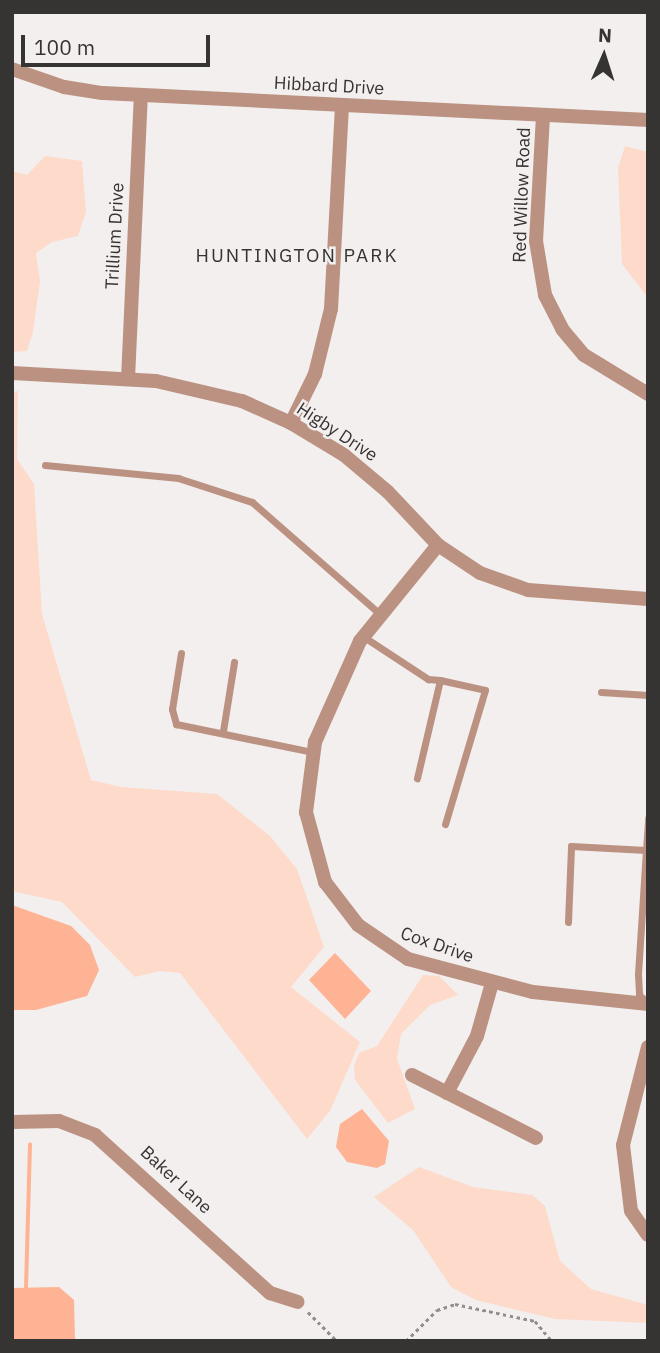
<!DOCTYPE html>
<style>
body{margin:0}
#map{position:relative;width:660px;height:1353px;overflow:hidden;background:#f3efee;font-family:"IBM Plex Sans",sans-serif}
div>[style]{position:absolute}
.green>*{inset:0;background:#fedacb}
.water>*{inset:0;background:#feb394}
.stream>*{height:3.5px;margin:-1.75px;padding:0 1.75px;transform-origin:1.75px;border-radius:1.75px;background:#feb394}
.path>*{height:2.5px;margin-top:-1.25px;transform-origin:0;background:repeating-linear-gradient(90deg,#918e8d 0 3.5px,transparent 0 7px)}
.lane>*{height:7px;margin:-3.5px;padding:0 3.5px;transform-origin:3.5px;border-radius:3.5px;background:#bb9281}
.street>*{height:14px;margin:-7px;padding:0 7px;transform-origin:7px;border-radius:7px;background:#bb9281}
span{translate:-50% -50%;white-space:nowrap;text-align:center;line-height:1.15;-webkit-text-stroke:5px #f3efee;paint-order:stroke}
.street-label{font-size:18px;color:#363433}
.neighbourhood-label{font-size:19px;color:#363433;letter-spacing:2px}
.frame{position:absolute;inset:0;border:14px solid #363433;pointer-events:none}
.north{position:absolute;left:569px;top:21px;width:70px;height:70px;-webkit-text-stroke:5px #f3efee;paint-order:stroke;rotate:3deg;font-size:19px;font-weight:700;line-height:28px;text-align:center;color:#363433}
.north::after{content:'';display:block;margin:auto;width:24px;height:32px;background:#363433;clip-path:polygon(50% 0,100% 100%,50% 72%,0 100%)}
.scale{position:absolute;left:21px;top:35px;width:189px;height:32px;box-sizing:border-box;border:4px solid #363433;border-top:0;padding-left:9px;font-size:21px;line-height:24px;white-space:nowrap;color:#363433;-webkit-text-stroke:5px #f3efee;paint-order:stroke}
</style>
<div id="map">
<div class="green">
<div style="clip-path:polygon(625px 146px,648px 152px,648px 298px,622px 264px,618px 168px)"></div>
<div style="clip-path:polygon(45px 156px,82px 161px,86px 212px,78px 236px,52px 242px,36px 253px,40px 281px,33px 332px,27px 351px,12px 352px,12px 171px,27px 175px)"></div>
<div style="clip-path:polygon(18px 391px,17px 459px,34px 484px,42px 614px,91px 780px,121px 787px,217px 794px,270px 836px,297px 869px,324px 947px,291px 987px,360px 1042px,330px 1111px,307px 1139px,180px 973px,160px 971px,135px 977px,62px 902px,12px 891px,12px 392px)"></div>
<div style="clip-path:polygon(423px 975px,439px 976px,458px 995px,430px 1005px,401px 1034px,397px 1059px,415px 1109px,388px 1123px,355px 1080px,354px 1065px,359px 1053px,377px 1046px)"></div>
<div style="clip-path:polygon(419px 1167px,473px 1187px,532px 1195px,545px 1206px,560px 1261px,591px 1289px,648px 1305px,648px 1323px,555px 1319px,476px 1300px,451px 1287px,413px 1230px,374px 1197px)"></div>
</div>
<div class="water">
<div style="clip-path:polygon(12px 905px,71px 926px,90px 945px,99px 970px,87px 996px,36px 1010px,12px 1010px)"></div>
<div style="clip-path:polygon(335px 953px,371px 991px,345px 1019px,309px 980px)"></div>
<div style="clip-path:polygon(362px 1109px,389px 1141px,385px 1164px,377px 1168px,347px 1162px,336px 1147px,340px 1124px)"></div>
<div style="clip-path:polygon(59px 1287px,74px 1300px,75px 1341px,12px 1341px,12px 1288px)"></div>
</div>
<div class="stream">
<div style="left:26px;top:1288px;width:143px;rotate:-88.4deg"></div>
</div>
<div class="path">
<div style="left:308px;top:1312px;width:41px;rotate:45deg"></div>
<div style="left:406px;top:1341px;width:44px;rotate:-45deg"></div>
<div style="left:437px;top:1310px;width:19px;rotate:-18deg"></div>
<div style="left:455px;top:1304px;width:82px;rotate:12deg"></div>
<div style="left:535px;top:1321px;width:26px;rotate:50deg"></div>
</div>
<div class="lane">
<div style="left:45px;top:465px;width:134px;rotate:5.6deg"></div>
<div style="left:178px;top:478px;width:78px;rotate:18deg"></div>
<div style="left:252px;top:502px;width:169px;rotate:41.2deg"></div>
<div style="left:364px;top:637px;width:77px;rotate:33.3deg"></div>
<div style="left:428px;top:679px;width:12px;rotate:5deg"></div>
<div style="left:440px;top:680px;width:101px;rotate:103.2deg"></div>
<div style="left:181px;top:653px;width:57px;rotate:99.1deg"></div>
<div style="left:172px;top:709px;width:16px;rotate:75deg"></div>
<div style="left:176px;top:724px;width:140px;rotate:11.6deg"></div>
<div style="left:440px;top:680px;width:46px;rotate:12.5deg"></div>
<div style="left:485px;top:690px;width:140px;rotate:106.6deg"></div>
<div style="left:601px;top:692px;width:47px;rotate:3.7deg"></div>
<div style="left:223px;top:731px;width:70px;rotate:-80.9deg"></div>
<div style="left:646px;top:850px;width:32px;rotate:-86deg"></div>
<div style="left:568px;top:922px;width:76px;rotate:-87.7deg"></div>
<div style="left:571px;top:846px;width:75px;rotate:3.1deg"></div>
<div style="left:646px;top:850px;width:124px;rotate:93.7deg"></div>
<div style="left:638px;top:974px;width:21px;rotate:87deg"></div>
<div style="left:639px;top:995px;width:11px;rotate:41deg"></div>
</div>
<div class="street">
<div style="left:12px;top:69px;width:55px;rotate:19.1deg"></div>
<div style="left:64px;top:87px;width:39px;rotate:9deg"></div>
<div style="left:103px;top:93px;width:546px;rotate:2.84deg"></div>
<div style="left:543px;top:116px;width:125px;rotate:93.2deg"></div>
<div style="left:536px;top:241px;width:55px;rotate:80.5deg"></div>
<div style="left:545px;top:295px;width:38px;rotate:63deg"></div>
<div style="left:562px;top:329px;width:34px;rotate:50deg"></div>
<div style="left:584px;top:355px;width:75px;rotate:31.4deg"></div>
<div style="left:12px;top:373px;width:144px;rotate:3.2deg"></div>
<div style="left:156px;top:381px;width:88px;rotate:13.1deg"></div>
<div style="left:242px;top:401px;width:54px;rotate:24.2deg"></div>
<div style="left:291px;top:423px;width:62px;rotate:31.1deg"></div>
<div style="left:344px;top:455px;width:57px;rotate:40.1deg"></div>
<div style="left:388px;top:492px;width:73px;rotate:46.7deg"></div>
<div style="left:438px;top:545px;width:50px;rotate:33.7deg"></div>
<div style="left:480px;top:573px;width:51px;rotate:19.5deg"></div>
<div style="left:528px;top:590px;width:120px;rotate:4.3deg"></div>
<div style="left:128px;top:379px;width:283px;rotate:-87.4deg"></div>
<div style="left:291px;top:423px;width:55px;rotate:-63.9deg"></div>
<div style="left:315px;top:374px;width:67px;rotate:-76.2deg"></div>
<div style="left:331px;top:309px;width:203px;rotate:-86.9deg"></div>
<div style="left:438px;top:545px;width:124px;rotate:129.1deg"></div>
<div style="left:360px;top:641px;width:111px;rotate:114deg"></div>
<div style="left:315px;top:742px;width:71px;rotate:97.3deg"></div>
<div style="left:306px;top:812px;width:73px;rotate:74.8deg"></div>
<div style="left:325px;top:882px;width:54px;rotate:52.5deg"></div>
<div style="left:358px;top:925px;width:60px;rotate:34.2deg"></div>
<div style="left:408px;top:959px;width:129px;rotate:14.8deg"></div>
<div style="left:533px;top:992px;width:116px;rotate:6deg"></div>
<div style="left:648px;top:1047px;width:101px;rotate:104.3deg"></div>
<div style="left:623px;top:1145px;width:66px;rotate:83.1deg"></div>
<div style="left:631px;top:1211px;width:29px;rotate:55deg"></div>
<div style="left:412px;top:1075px;width:139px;rotate:26.9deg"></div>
<div style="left:447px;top:1093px;width:64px;rotate:-62.2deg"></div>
<div style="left:477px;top:1036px;width:55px;rotate:-74.2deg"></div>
<div style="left:12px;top:1122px;width:47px;rotate:-1.2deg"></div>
<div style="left:59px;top:1121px;width:39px;rotate:21deg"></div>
<div style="left:95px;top:1135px;width:236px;rotate:42.1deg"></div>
<div style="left:270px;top:1293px;width:29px;rotate:18deg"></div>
</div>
<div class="street-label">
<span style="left:329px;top:86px;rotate:3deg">Hibbard Drive</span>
<span style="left:522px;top:195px;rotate:-88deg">Red Willow Road</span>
<span style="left:115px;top:236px;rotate:-87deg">Trillium Drive</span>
<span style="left:337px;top:432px;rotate:33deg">Higby Drive</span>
<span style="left:437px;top:945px;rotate:19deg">Cox Drive</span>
<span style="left:176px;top:1180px;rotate:43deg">Baker Lane</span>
</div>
<div class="neighbourhood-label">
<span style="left:297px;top:256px">HUNTINGTON PARK</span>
</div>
<div class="frame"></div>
<div class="north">N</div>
<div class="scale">100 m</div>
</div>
